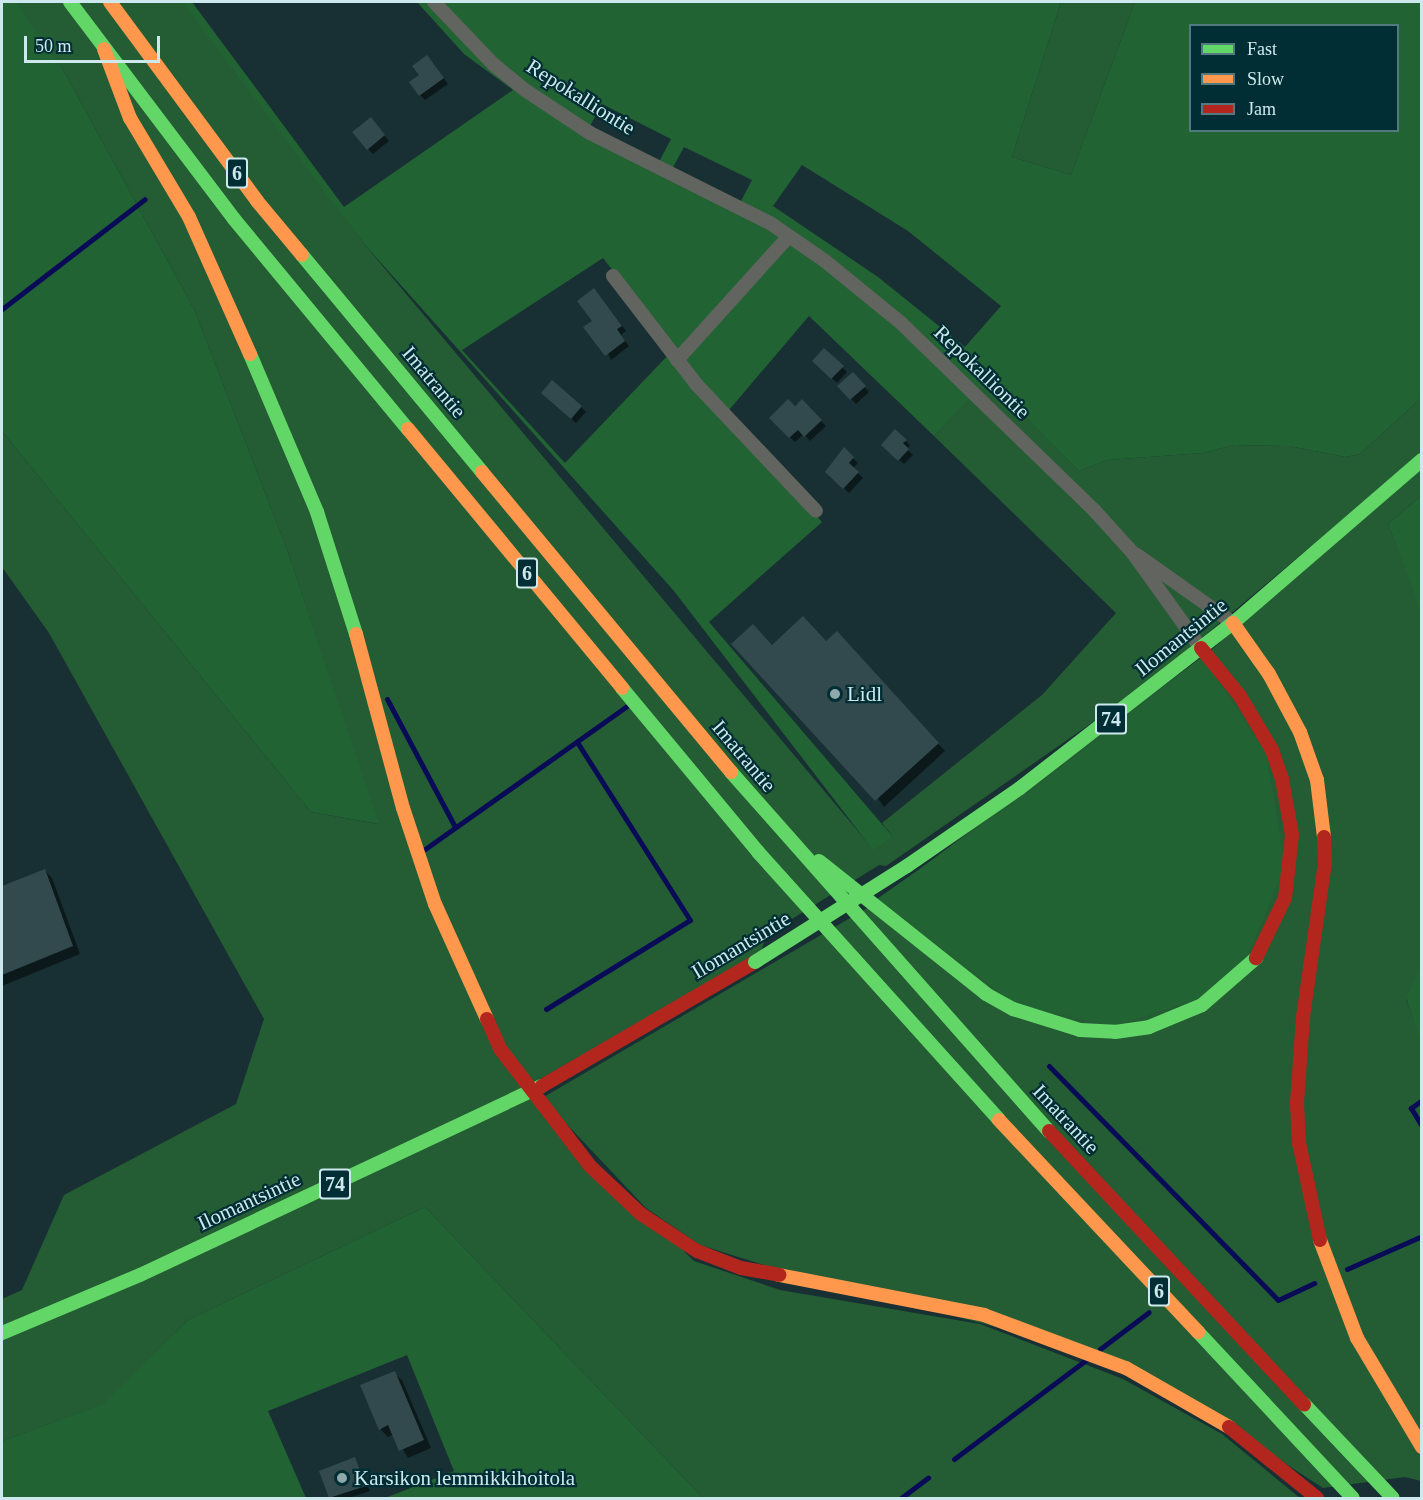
<!DOCTYPE html>
<style>
body{margin:0}
#map{position:relative;width:1423px;height:1500px;overflow:hidden;background:#183033;font-family:Georgia,serif}
div>[style]{position:absolute}
.green>*{inset:0;background:#245d33}
.forest>*{inset:0;background:#226334}
.shadow>*{inset:0;background:#0007}
.stream>*{height:5px;margin:-2.5px;padding:0 2.5px;transform-origin:2.5px;border-radius:2.5px;background:#090b57}
.building>*{inset:0;background:#324a4d}
.street>*{height:14px;margin:-7px;padding:0 7px;transform-origin:7px;border-radius:7px;background:#62645f}
.fast>*{height:14px;margin:-7px;padding:0 7px;transform-origin:7px;border-radius:7px;background:#63d668}
.slow>*{height:14px;margin:-7px;padding:0 7px;transform-origin:7px;border-radius:7px;background:#ff974d}
.jam>*{height:14px;margin:-7px;padding:0 7px;transform-origin:7px;border-radius:7px;background:#b3261e}
.fast-bridge>*{height:14px;margin:-7px;padding:0 7px;transform-origin:7px;border-radius:7px;background:#63d668}
.dots>*{width:16px;height:16px;translate:-50% -50%;box-sizing:border-box;border:3px solid #002e34;border-radius:50%}
span{translate:-50% -50%;white-space:nowrap;text-align:center;line-height:1.15;-webkit-text-stroke:4.5px #002e34;paint-order:stroke}
.shield-label span{padding:2px 4px;background:#002e34;border:2px solid;border-radius:4px;-webkit-text-stroke-width:0}
.shield-label{font-size:20px;color:#cde9ed;font-weight:700}
.street-label{font-size:21px;color:#cde9ed}
.poi-label{font-size:21px;color:#cde9ed}
.left{translate:0 -50%;text-align:left}
.frame{position:absolute;inset:0;border:3px solid #cde9ed;pointer-events:none}
.legend{position:absolute;left:1189px;top:24px;width:210px;height:108px;box-sizing:border-box;background:#002e34;border:2px solid #52797e;margin:0;padding:8px 10px;list-style:none;font-size:18px;color:#cde9ed}
.legend li{display:flex;align-items:center;gap:12px;height:30px}
.legend b{width:30px;border:2px solid #52797e}
.scale{position:absolute;left:24px;top:36px;width:136px;height:27px;box-sizing:border-box;border:3px solid #cde9ed;border-top:0;padding-left:8px;font-size:18px;line-height:21px;white-space:nowrap;color:#cde9ed;-webkit-text-stroke:4px #002e34;paint-order:stroke}
</style>
<div id="map">
<div class="green">
<div style="clip-path:polygon(2px 2px,186px 2px,365px 245px,873px 849px,893px 837px,882px 823px,1042px 695px,1116px 613px,934px 436px,988px 378px,1079px 471px,1107px 460px,1203px 453px,1234px 445px,1289px 446px,1345px 457px,1360px 454px,1421px 398px,1421px 454px,1142px 688px,886px 866px,879px 865px,766px 935px,761px 953px,521px 1090px,694px 1261px,780px 1290px,980px 1324px,1123px 1379px,1222px 1434px,1300px 1498px,703px 1498px,425px 1207px,188px 1320px,104px 1404px,2px 1441px,2px 1299px,22px 1290px,64px 1195px,236px 1104px,264px 1019px,49px 633px,2px 567px,2px 431px,311px 812px,378px 824px,288px 552px,194px 309px,61px 66px)"></div>
<div style="clip-path:polygon(1061px 2px,1135px 2px,1071px 175px,1012px 157px)"></div>
<div style="clip-path:polygon(1421px 467px,1421px 496px,1388px 524px,1422px 611px,1422px 968px,1406px 999px,1422px 1042px,1421px 1481px,1405px 1477px,1323px 1488px,1129px 1362px,786px 1272px,700px 1245px,646px 1208px,542px 1098px,869px 907px,1210px 651px)"></div>
</div>
<div class="forest">
<div style="clip-path:polygon(2px 2px,16px 2px,61px 66px,194px 309px,288px 552px,379px 824px,311px 812px,2px 431px)"></div>
<div style="clip-path:polygon(evenodd,182px 2px,192px 2px,344px 207px,513px 90px,464px 54px,417px 2px,1061px 2px,1012px 157px,1071px 175px,1135px 2px,1421px 2px,1421px 398px,1360px 454px,1345px 457px,1289px 446px,1234px 445px,1203px 453px,1107px 460px,1079px 471px,988px 379px,934px 436px,809px 316px,723px 417px,822px 522px,709px 622px,893px 837px,873px 850px,674px 591px,365px 245px,182px 2px,1190px 26px,1398px 26px,1398px 130px,1190px 130px,1190px 26px,182px 2px,602px 104px,671px 139px,658px 164px,589px 128px,602px 104px,182px 2px,684px 147px,752px 180px,740px 203px,671px 171px,684px 147px,182px 2px,802px 165px,908px 231px,1001px 306px,965px 347px,878px 277px,773px 206px,802px 165px,182px 2px,603px 258px,674px 349px,565px 463px,462px 350px,603px 258px)"></div>
<div style="clip-path:polygon(1421px 496px,1421px 611px,1388px 524px)"></div>
<div style="clip-path:polygon(1202px 657px,1266px 753px,1285px 866px,1246px 961px,1201px 998px,1114px 1026px,1015px 1004px,877px 899px,1037px 786px)"></div>
<div style="clip-path:polygon(1421px 968px,1421px 1042px,1406px 998px)"></div>
<div style="clip-path:polygon(425px 1207px,703px 1498px,385px 1498px,454px 1471px,407px 1355px,268px 1411px,306px 1498px,2px 1498px,2px 1441px,103px 1404px,188px 1320px)"></div>
</div>
<div class="shadow">
<div style="clip-path:polygon(432px 62px,448px 84px,425px 100px,420px 95px,421px 76px)"></div>
<div style="clip-path:polygon(375px 124px,389px 141px,373px 154px,354px 133px)"></div>
<div style="clip-path:polygon(599px 295px,626px 331px,621px 335px,629px 346px,611px 360px,594px 321px)"></div>
<div style="clip-path:polygon(824px 350px,847px 372px,837px 383px,814px 361px)"></div>
<div style="clip-path:polygon(853px 374px,869px 392px,856px 404px,839px 386px)"></div>
<div style="clip-path:polygon(548px 398px,581px 407px,586px 412px,576px 423px)"></div>
<div style="clip-path:polygon(802px 401px,826px 426px,810px 441px,804px 434px,795px 442px,771px 418px)"></div>
<div style="clip-path:polygon(895px 431px,910px 445px,907px 449px,913px 455px,904px 464px,883px 445px)"></div>
<div style="clip-path:polygon(844px 450px,858px 463px,853px 468px,863px 478px,849px 493px,827px 472px)"></div>
<div style="clip-path:polygon(844px 641px,945px 751px,884px 807px,772px 647px)"></div>
<div style="clip-path:polygon(44px 870px,52px 878px,80px 954px,2px 986px,2px 888px)"></div>
<div style="clip-path:polygon(394px 1373px,402px 1380px,431px 1448px,408px 1458px,394px 1434px,388px 1437px,380px 1429px)"></div>
<div style="clip-path:polygon(355px 1459px,370px 1491px,349px 1498px,331px 1498px,321px 1472px)"></div>
</div>
<div class="stream">
<div style="left:2px;top:309px;width:180px;rotate:-37.6deg"></div>
<div style="left:387px;top:699px;width:145px;rotate:62deg"></div>
<div style="left:425px;top:849px;width:247px;rotate:-35.3deg"></div>
<div style="left:546px;top:1009px;width:169px;rotate:-31.7deg"></div>
<div style="left:690px;top:920px;width:211px;rotate:-122.4deg"></div>
<div style="left:1049px;top:1066px;width:327px;rotate:45.6deg"></div>
<div style="left:1278px;top:1300px;width:40px;rotate:-25deg"></div>
<div style="left:1422px;top:1100px;width:14px;rotate:144deg"></div>
<div style="left:1411px;top:1108px;width:21px;rotate:59deg"></div>
<div style="left:1347px;top:1269px;width:82px;rotate:-23.7deg"></div>
<div style="left:1100px;top:1349px;width:61px;rotate:-37.1deg"></div>
<div style="left:954px;top:1459px;width:165px;rotate:-36.9deg"></div>
<div style="left:901px;top:1498px;width:34px;rotate:-37deg"></div>
</div>
<div class="building">
<div style="clip-path:polygon(427px 55px,444px 78px,419px 96px,409px 82px,419px 75px,412px 66px)"></div>
<div style="clip-path:polygon(371px 117px,385px 135px,367px 150px,352px 132px)"></div>
<div style="clip-path:polygon(594px 288px,622px 326px,617px 329px,625px 341px,605px 356px,583px 327px,592px 321px,577px 301px)"></div>
<div style="clip-path:polygon(824px 348px,844px 366px,831px 379px,812px 361px)"></div>
<div style="clip-path:polygon(853px 372px,866px 386px,850px 400px,837px 386px)"></div>
<div style="clip-path:polygon(552px 380px,582px 406px,571px 419px,541px 393px)"></div>
<div style="clip-path:polygon(788px 399px,795px 406px,802px 399px,822px 420px,804px 437px,798px 430px,789px 438px,769px 418px)"></div>
<div style="clip-path:polygon(895px 429px,907px 440px,903px 443px,909px 449px,898px 461px,881px 445px)"></div>
<div style="clip-path:polygon(844px 447px,854px 457px,849px 463px,859px 472px,843px 489px,825px 472px)"></div>
<div style="clip-path:polygon(803px 616px,826px 641px,837px 631px,939px 743px,875px 801px,731px 644px,753px 624px,772px 645px)"></div>
<div style="clip-path:polygon(45px 869px,73px 946px,2px 975px,2px 886px)"></div>
<div style="clip-path:polygon(395px 1371px,424px 1440px,399px 1451px,388px 1425px,379px 1430px,360px 1385px)"></div>
<div style="clip-path:polygon(355px 1457px,366px 1486px,329px 1498px,319px 1471px)"></div>
</div>
<div class="street">
<div style="left:434px;top:2px;width:86px;rotate:46.4deg"></div>
<div style="left:493px;top:64px;width:41px;rotate:39.1deg"></div>
<div style="left:525px;top:90px;width:78px;rotate:33.5deg"></div>
<div style="left:590px;top:133px;width:201px;rotate:26.6deg"></div>
<div style="left:770px;top:223px;width:67px;rotate:34.6deg"></div>
<div style="left:825px;top:261px;width:98px;rotate:39.2deg"></div>
<div style="left:901px;top:323px;width:269px;rotate:44.1deg"></div>
<div style="left:1094px;top:510px;width:57px;rotate:47.9deg"></div>
<div style="left:1132px;top:552px;width:118px;rotate:54.3deg"></div>
<div style="left:613px;top:276px;width:138px;rotate:52.4deg"></div>
<div style="left:697px;top:385px;width:173px;rotate:46.6deg"></div>
<div style="left:677px;top:360px;width:166px;rotate:-47.9deg"></div>
<div style="left:1137px;top:555px;width:118px;rotate:35.3deg"></div>
</div>
<div class="fast">
<div style="left:70px;top:2px;width:272px;rotate:52.9deg"></div>
<div style="left:234px;top:219px;width:273px;rotate:50.4deg"></div>
<div style="left:302px;top:255px;width:282px;rotate:50.3deg"></div>
<div style="left:250px;top:354px;width:172px;rotate:67deg"></div>
<div style="left:317px;top:512px;width:128px;rotate:72.3deg"></div>
<div style="left:1233px;top:623px;width:250px;rotate:-40.8deg"></div>
<div style="left:622px;top:688px;width:213px;rotate:50.3deg"></div>
<div style="left:758px;top:852px;width:360px;rotate:48deg"></div>
<div style="left:731px;top:772px;width:480px;rotate:48.5deg"></div>
<div style="left:819px;top:861px;width:213px;rotate:38.5deg"></div>
<div style="left:986px;top:994px;width:31px;rotate:29deg"></div>
<div style="left:1013px;top:1009px;width:70px;rotate:17.4deg"></div>
<div style="left:1080px;top:1030px;width:35px;rotate:3deg"></div>
<div style="left:1115px;top:1032px;width:34px;rotate:-8deg"></div>
<div style="left:1149px;top:1027px;width:57px;rotate:-22.5deg"></div>
<div style="left:1202px;top:1005px;width:72px;rotate:-41deg"></div>
<div style="left:907px;top:866px;width:137px;rotate:-34.6deg"></div>
<div style="left:1020px;top:788px;width:269px;rotate:-37.8deg"></div>
<div style="left:1198px;top:1332px;width:227px;rotate:47deg"></div>
<div style="left:2px;top:1333px;width:150px;rotate:-22.8deg"></div>
<div style="left:140px;top:1275px;width:444px;rotate:-25.2deg"></div>
<div style="left:1304px;top:1404px;width:129px;rotate:46.6deg"></div>
</div>
<div class="slow">
<div style="left:110px;top:2px;width:247px;rotate:53.5deg"></div>
<div style="left:257px;top:201px;width:70px;rotate:50.2deg"></div>
<div style="left:104px;top:49px;width:74px;rotate:69.4deg"></div>
<div style="left:130px;top:118px;width:115px;rotate:59.2deg"></div>
<div style="left:189px;top:217px;width:150px;rotate:66deg"></div>
<div style="left:408px;top:429px;width:336px;rotate:50.4deg"></div>
<div style="left:482px;top:472px;width:390px;rotate:50.3deg"></div>
<div style="left:1233px;top:623px;width:62px;rotate:54.8deg"></div>
<div style="left:1269px;top:674px;width:66px;rotate:61.9deg"></div>
<div style="left:1300px;top:732px;width:51px;rotate:70.5deg"></div>
<div style="left:1317px;top:780px;width:57px;rotate:83deg"></div>
<div style="left:356px;top:634px;width:180px;rotate:74.9deg"></div>
<div style="left:403px;top:808px;width:101px;rotate:71.6deg"></div>
<div style="left:435px;top:904px;width:126px;rotate:65.7deg"></div>
<div style="left:999px;top:1120px;width:291px;rotate:46.8deg"></div>
<div style="left:1320px;top:1240px;width:105px;rotate:69.3deg"></div>
<div style="left:1357px;top:1338px;width:127px;rotate:59.2deg"></div>
<div style="left:779px;top:1275px;width:209px;rotate:11deg"></div>
<div style="left:984px;top:1315px;width:152px;rotate:20.5deg"></div>
<div style="left:1126px;top:1368px;width:119px;rotate:29.8deg"></div>
</div>
<div class="jam">
<div style="left:1201px;top:648px;width:62px;rotate:50.9deg"></div>
<div style="left:1240px;top:696px;width:63px;rotate:59.3deg"></div>
<div style="left:1272px;top:750px;width:31px;rotate:71deg"></div>
<div style="left:1282px;top:779px;width:57px;rotate:79.9deg"></div>
<div style="left:1292px;top:835px;width:63px;rotate:96.3deg"></div>
<div style="left:1285px;top:898px;width:67px;rotate:115.8deg"></div>
<div style="left:487px;top:1019px;width:34px;rotate:66deg"></div>
<div style="left:501px;top:1050px;width:146px;rotate:52.5deg"></div>
<div style="left:590px;top:1166px;width:70px;rotate:43.3deg"></div>
<div style="left:641px;top:1214px;width:67px;rotate:33.5deg"></div>
<div style="left:697px;top:1251px;width:47px;rotate:21.1deg"></div>
<div style="left:741px;top:1268px;width:39px;rotate:10deg"></div>
<div style="left:542px;top:1086px;width:246px;rotate:-30.2deg"></div>
<div style="left:1049px;top:1131px;width:374px;rotate:47deg"></div>
<div style="left:1320px;top:1240px;width:99px;rotate:-102.2deg"></div>
<div style="left:1299px;top:1143px;width:40px;rotate:-92.9deg"></div>
<div style="left:1297px;top:1103px;width:86px;rotate:-86deg"></div>
<div style="left:1303px;top:1017px;width:156px;rotate:-81.9deg"></div>
<div style="left:1325px;top:863px;width:26px;rotate:-92deg"></div>
<div style="left:1229px;top:1427px;width:113px;rotate:38.9deg"></div>
</div>
<div class="fast-bridge">
<div style="left:755px;top:962px;width:180px;rotate:-32.3deg"></div>
</div>
<div class="dots">
<div style="left:835px;top:694px;background:#8ea8ac"></div>
<div style="left:342px;top:1478px;background:#8ea8ac"></div>
</div>
<div class="shield-label">
<span style="left:237px;top:173px">6</span>
<span style="left:527px;top:573px">6</span>
<span style="left:1111px;top:719px">74</span>
<span style="left:335px;top:1184px">74</span>
<span style="left:1159px;top:1291px">6</span>
</div>
<div class="street-label">
<span style="left:581px;top:97px;rotate:32deg">Repokalliontie</span>
<span style="left:982px;top:372px;rotate:44deg">Repokalliontie</span>
<span style="left:434px;top:382px;rotate:50deg">Imatrantie</span>
<span style="left:1181px;top:637px;rotate:-39deg">Ilomantsintie</span>
<span style="left:744px;top:756px;rotate:50deg">Imatrantie</span>
<span style="left:741px;top:945px;rotate:-31deg">Ilomantsintie</span>
<span style="left:1066px;top:1119px;rotate:47deg">Imatrantie</span>
<span style="left:249px;top:1201px;rotate:-25deg">Ilomantsintie</span>
</div>
<div class="poi-label">
<span class="left" style="left:847px;top:694px">Lidl</span>
<span class="left" style="left:354px;top:1478px">Karsikon lemmikkihoitola</span>
</div>
<div class="frame"></div>
<ul class="legend">
<li><b style="height:8px;background:#63d668"></b>Fast</li>
<li><b style="height:8px;background:#ff974d"></b>Slow</li>
<li><b style="height:8px;background:#b3261e"></b>Jam</li>
</ul>
<div class="scale">50 m</div>
</div>
